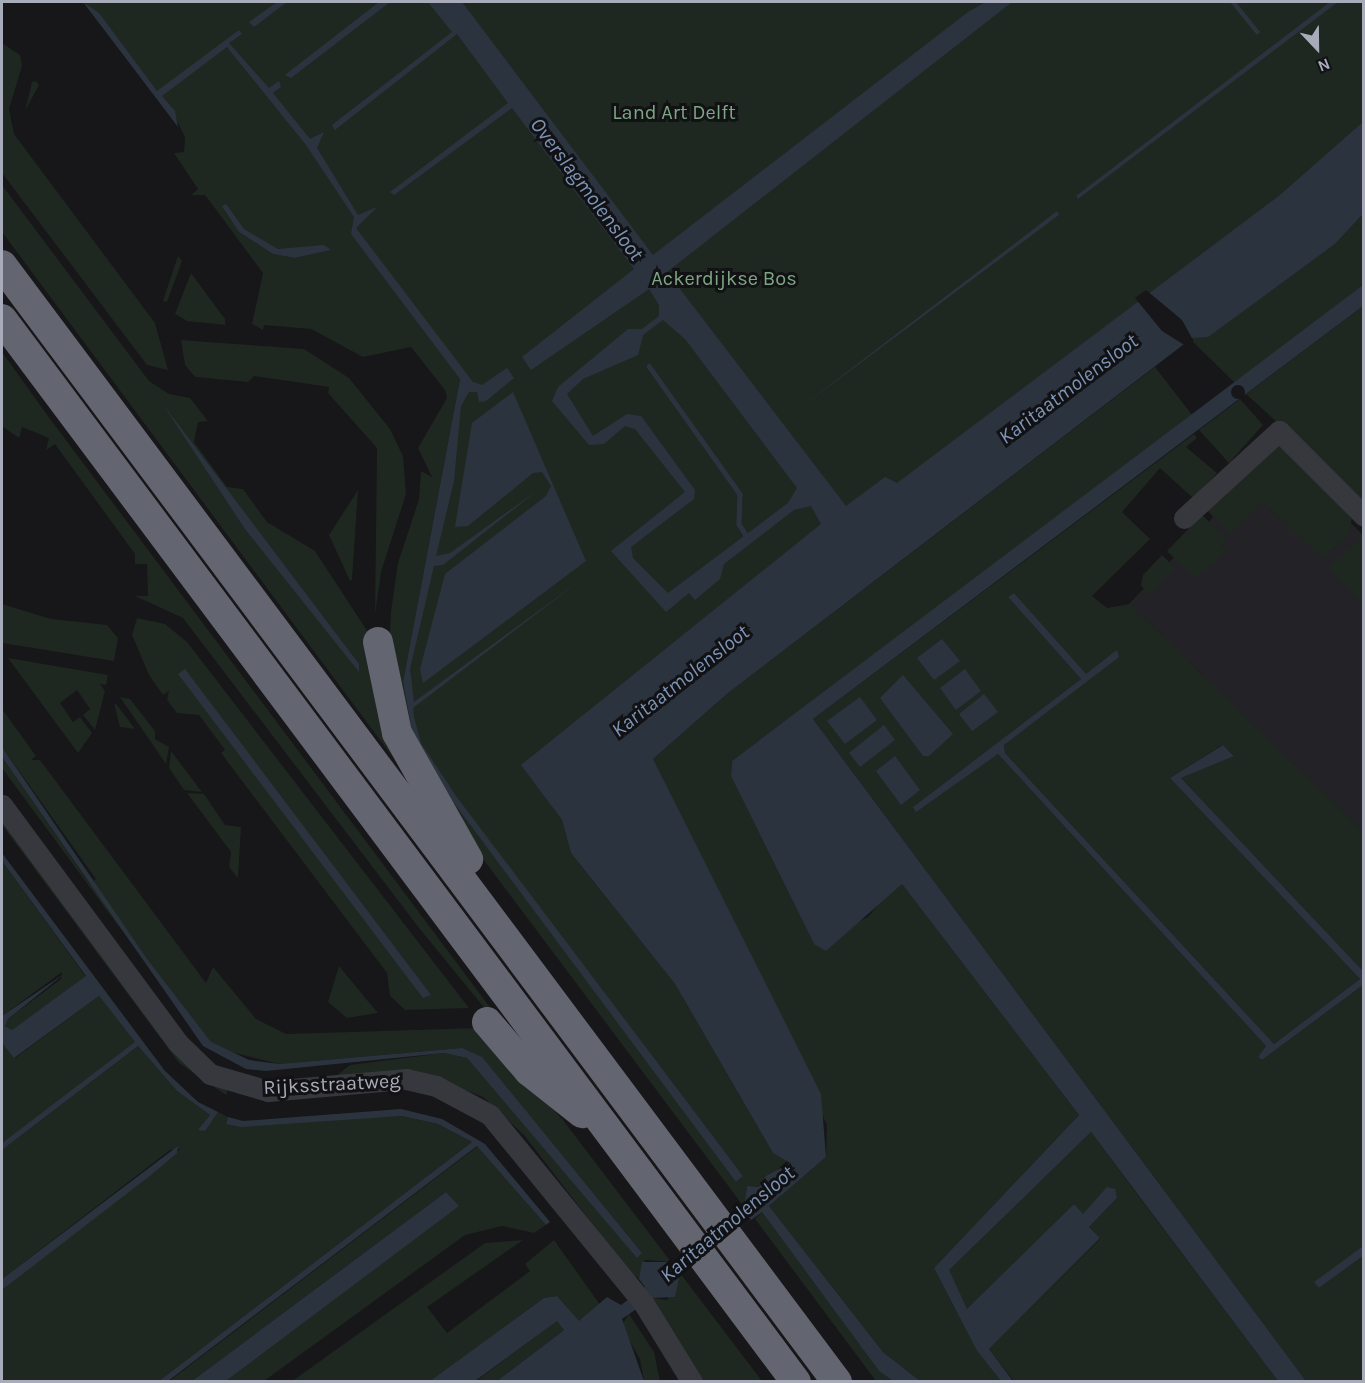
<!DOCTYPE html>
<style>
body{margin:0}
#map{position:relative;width:1365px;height:1383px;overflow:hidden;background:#171619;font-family:Karla,sans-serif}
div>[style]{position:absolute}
.built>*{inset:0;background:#232226}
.green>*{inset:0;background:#1e2720}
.water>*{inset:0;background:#2b343e}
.pier>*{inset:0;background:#171619}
.round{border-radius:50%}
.stream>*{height:4.5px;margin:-2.25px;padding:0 2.25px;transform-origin:2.25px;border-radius:2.25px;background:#2b343e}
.minor>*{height:21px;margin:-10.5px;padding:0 10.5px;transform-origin:10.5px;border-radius:10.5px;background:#37383e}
.highway>*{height:30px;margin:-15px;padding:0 15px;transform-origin:15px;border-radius:15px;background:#636570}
span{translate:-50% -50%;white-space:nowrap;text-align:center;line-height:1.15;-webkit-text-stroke:6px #121114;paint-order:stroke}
.park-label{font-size:20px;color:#7da684}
.street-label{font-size:20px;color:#a8abba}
.water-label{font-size:21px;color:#7c95b7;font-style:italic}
.frame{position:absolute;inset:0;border:3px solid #a8abba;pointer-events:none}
.north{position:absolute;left:1287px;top:18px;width:60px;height:60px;-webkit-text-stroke:4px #121114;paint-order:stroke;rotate:158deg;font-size:16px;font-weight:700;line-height:24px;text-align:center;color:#a8abba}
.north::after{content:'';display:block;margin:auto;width:21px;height:27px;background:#a8abba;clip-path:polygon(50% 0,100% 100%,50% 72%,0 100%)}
</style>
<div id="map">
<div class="built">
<div style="clip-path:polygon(1278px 450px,1363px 535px,1363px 842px,1124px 609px)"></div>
</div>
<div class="green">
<div style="clip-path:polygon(evenodd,85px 2px,1363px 2px,1363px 139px,526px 771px,562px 820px,571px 853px,675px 984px,773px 1153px,789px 1159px,759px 1187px,747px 1186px,744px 1207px,441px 803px,405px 737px,389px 651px,391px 611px,398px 563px,419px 499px,421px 471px,432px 477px,418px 448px,447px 398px,445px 390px,411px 347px,363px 357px,311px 329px,264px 325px,263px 330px,252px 324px,263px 273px,205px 195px,191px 195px,198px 189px,174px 153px,184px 152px,185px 137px,174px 115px,85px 2px,223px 206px,254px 241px,281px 253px,330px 250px,296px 258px,273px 254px,239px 232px,223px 206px,85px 2px,358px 236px,463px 374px,466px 389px,457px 407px,456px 434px,411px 653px,408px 684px,417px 736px,455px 799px,743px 1176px,736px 1182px,420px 753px,403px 682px,460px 379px,358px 236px)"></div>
<div style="clip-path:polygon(2px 43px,20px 55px,22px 66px,9px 109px,14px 134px,155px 323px,168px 370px,147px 365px,2px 173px)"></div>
<div style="clip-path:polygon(36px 81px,39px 85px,25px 111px,32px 82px)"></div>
<div style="clip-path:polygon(2px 185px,149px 381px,169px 394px,190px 398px,208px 421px,198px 422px,194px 442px,227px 487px,243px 489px,267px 522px,315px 551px,368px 632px,406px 775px,2px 232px)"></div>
<div style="clip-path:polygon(1363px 214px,1363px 285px,1236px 384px,1193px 342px,1192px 337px,1208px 336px,1335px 244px)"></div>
<div style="clip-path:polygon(178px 256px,182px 261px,167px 302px,163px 301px)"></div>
<div style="clip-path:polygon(191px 273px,225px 319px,225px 325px,187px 321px,175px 314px)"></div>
<div style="clip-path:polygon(1363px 306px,1363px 501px,1246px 394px)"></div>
<div style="clip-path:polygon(181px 340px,304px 349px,349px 378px,390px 429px,403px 456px,406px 494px,381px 572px,375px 614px,377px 448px,328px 393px,329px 387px,254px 376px,248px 382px,195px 377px,185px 365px)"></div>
<div style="clip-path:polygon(2px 352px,48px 416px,495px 1014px,491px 1016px,419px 928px,183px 618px,135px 596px,148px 596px,147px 564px,135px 564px,135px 554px,55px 444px,46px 450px,49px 438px,22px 427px,19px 438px,2px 426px)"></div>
<div style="clip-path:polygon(1155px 367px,1193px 416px,732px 761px,731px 776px,814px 944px,868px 917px,895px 884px,902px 884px,1079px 1115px,934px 1268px,977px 1351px,1001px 1381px,920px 1381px,883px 1352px,769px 1206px,826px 1157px,827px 1125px,653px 759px,728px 693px)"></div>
<div style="clip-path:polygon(1240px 399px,1263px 425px,1229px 463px,1199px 430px)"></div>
<div style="clip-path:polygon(1194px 434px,1197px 438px,1186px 447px,1217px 473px,1193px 498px,1160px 468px,1122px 512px,1150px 539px,1092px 596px,1107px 608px,1130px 604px,1363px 832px,1363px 971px,1181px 778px,1234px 755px,1222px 745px,1170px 778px,1360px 979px,1274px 1044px,1005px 753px,1004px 745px,1117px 651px,1086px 675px,1014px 593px,1008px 597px,1081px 679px,913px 807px,998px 754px,1266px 1046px,1258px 1057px,1262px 1060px,1363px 985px,1363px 1246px,1315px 1282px,1319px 1288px,1363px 1256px,1363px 1381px,1306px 1381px,813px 719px)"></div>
<div style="clip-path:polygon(1279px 444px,1352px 519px,1348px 534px,1322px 559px,1263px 502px,1230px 535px,1207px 510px)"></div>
<div style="clip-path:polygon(358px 490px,352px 580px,350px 581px,329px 535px)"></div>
<div style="clip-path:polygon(1202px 515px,1227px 539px,1221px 545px,1227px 550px,1195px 579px,1167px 551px)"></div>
<div style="clip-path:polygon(1363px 536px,1364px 536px,1363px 602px,1328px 567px)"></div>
<div style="clip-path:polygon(1162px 555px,1176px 568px,1149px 596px,1141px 585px,1143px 575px)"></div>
<div style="clip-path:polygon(2px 604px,51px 619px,107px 625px,118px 638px,114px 661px,2px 643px)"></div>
<div style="clip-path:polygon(137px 618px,165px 624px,187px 642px,469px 1008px,405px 1010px,390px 996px,387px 973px,221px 753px,225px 750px,199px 715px,177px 713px,167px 700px,169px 691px,163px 695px,149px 675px,132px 635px)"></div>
<div style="clip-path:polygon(8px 658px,108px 675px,106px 685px,100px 684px,105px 691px,95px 730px,83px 715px,90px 709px,77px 690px,60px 703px,73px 722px,80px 717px,92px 733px,78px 753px)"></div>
<div style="clip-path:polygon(120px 697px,130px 699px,155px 731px,155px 739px,169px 747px,166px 764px)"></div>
<div style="clip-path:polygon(114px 703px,117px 705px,135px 729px,120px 727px)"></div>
<div style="clip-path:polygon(2px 709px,36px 756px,31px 760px,40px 760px,206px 983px,213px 967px,256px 1019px,286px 1034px,479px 1028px,563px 1120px,671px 1262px,645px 1260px,639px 1279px,628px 1270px,524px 1135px,483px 1097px,434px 1078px,331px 1080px,350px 1065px,444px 1053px,467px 1058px,637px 1257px,642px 1253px,482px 1058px,462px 1048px,279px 1064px,207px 1046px,2px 768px,2px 757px,90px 884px,96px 879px,2px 747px)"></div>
<div style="clip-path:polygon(171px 751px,202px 792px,184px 790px,169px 768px)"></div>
<div style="clip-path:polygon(187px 793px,204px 794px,225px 825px,241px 827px,238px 878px,229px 867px,231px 852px)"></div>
<div style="clip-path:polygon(2px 817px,228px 1089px,226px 1095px,179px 1063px,2px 825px)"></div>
<div style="clip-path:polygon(2px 861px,86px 977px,12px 1030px,5px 1026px,8px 1019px,61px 979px,62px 972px,2px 1016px)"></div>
<div style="clip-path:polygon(339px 966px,367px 1000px,378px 1013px,347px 1018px,328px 1002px)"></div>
<div style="clip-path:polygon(99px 996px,136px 1043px,2px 1143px,2px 1043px,15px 1058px)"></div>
<div style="clip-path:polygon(138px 1046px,177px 1091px,210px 1115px,198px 1130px,218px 1112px,228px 1117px,226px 1123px,402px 1116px,438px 1124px,472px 1142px,159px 1381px,2px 1381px,2px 1290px,180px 1149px,170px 1150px,2px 1279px,2px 1150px)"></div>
<div style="clip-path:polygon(1091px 1132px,1131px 1186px,1278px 1381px,1014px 1381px,989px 1349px,1100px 1239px,1089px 1227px,1117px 1198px,1082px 1214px,1074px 1204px,967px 1310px,948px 1270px)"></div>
<div style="clip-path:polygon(478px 1146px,546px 1225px,534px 1233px,502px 1226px,465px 1235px,264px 1381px,226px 1381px,458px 1206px,446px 1192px,192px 1381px,168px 1382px)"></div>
<div style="clip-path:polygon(762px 1212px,879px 1371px,893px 1381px,876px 1381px,755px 1219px)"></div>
<div style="clip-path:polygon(523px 1240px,427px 1307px,447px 1333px,530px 1271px,525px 1264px,554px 1240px,601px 1306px,579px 1322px,557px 1296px,544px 1298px,430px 1381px,291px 1382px,485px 1243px)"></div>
<div style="clip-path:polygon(680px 1273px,762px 1381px,699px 1381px,652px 1298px,667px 1300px)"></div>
<div style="clip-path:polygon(629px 1314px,654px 1352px,660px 1381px,644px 1381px,640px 1359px,621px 1326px)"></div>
<div style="clip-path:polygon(557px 1320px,564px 1330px,497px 1381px,475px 1382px)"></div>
</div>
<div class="water">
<div style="clip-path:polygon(83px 2px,99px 13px,157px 91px,239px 30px,242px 34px,229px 43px,269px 88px,279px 81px,281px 87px,273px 93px,310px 139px,324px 132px,317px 148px,358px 215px,377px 207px,356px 228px,473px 382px,482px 385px,507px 368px,514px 378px,486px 401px,479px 402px,477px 392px,469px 392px,461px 406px,454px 481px,436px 556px,450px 553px,538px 490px,443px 565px,434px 566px,410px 669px,414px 702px,582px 579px,413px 708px,414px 717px,421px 743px,456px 796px,743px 1176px,736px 1182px,451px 799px,412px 730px,403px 682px,460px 379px,351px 234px,354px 217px,306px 145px,227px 47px,162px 96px,175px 111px,178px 127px)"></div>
<div style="clip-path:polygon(277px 2px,287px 2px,254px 27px,249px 22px)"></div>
<div style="clip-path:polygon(379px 2px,390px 2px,291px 78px,285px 75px)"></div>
<div style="clip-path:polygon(evenodd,428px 2px,462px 2px,653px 255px,968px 12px,986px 2px,1012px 2px,667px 272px,846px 506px,885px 477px,897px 483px,1280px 195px,1363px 122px,1363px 214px,1335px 244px,1208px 337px,1192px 338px,728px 693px,653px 759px,821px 1094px,826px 1157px,769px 1206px,883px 1352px,920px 1381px,893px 1381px,879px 1371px,762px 1212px,680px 1273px,675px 1297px,652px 1298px,622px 1319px,644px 1381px,497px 1381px,564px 1330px,557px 1321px,475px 1381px,430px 1381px,544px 1298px,557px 1296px,579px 1321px,607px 1297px,621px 1305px,645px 1287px,639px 1279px,642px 1262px,671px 1262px,744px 1207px,747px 1186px,759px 1187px,766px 1176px,790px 1163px,773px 1153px,675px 984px,571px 853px,562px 820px,521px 765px,821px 524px,811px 506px,794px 510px,724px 564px,720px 579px,695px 600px,689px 593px,666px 612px,611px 551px,685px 492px,635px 429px,625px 426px,604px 444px,589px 445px,552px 401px,558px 387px,628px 329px,642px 329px,659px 316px,659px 305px,649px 289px,531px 370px,522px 357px,634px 269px,512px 108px,394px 195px,390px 192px,508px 103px,457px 34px,335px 130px,332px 125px,452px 32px,428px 2px,663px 320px,685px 339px,797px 488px,788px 503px,668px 593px,633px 558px,631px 547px,694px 499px,695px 490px,641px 416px,627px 414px,593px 436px,567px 394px,583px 379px,638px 355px,643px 335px,663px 320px)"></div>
<div style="clip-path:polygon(1230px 2px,1236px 2px,1260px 32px,1257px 35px)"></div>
<div style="clip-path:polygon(1330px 2px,1338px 2px,1078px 199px,1076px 196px)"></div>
<div style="clip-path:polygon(226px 204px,244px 229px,278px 249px,324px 245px,331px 250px,295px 258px,273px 254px,239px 232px,222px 206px)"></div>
<div style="clip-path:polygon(1057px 211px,1059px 215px,796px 411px)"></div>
<div style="clip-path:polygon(1363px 285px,1363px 306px,813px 719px,1306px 1381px,1278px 1381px,1091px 1132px,949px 1270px,967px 1309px,1074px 1204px,1083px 1214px,1107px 1187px,1115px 1189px,1117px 1198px,1089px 1227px,1100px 1238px,989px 1349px,1013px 1381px,1001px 1381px,977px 1351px,934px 1268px,1079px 1115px,902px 884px,826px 951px,814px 944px,731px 776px,732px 761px)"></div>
<div style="clip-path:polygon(513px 392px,586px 561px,423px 683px,420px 669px,445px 574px,546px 496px,551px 486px,542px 472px,533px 473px,468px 526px,455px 527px,472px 423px)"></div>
<div style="clip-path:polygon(162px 403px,359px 664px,359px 672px,245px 529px)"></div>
<div style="clip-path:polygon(1014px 593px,1086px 674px,1117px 650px,1119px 657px,1004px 745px,1005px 753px,1274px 1044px,1360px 979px,1170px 778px,1223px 745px,1234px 756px,1181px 778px,1363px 971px,1363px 985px,1262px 1060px,1258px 1057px,1266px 1046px,998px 754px,916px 812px,913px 807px,1081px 679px,1008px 597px)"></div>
<div style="clip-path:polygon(942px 639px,960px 661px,934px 680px,917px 658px)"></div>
<div style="clip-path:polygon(185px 669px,431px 995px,423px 998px,178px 674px)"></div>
<div style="clip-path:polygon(965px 669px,981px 691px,956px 710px,940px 688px)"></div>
<div style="clip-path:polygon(903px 675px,953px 734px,929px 756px,923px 756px,880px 698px)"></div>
<div style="clip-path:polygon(984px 694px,998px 712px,972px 731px,959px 714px)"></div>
<div style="clip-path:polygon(860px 697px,877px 720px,845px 744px,827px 721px)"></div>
<div style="clip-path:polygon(884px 725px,895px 740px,860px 767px,849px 753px)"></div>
<div style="clip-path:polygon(2px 747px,147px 959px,211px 1042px,249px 1060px,279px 1064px,462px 1048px,482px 1057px,642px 1253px,637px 1258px,467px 1058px,444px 1053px,266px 1071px,246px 1069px,203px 1046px,2px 757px)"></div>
<div style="clip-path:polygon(895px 756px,920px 790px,901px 805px,876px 771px)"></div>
<div style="clip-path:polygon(2px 853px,165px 1071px,198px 1102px,218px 1112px,205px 1131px,198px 1130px,210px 1115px,177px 1091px,138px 1046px,2px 1150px,2px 1143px,135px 1042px,99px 996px,14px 1058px,2px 1043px,2px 1016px,64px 974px,8px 1019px,5px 1026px,12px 1030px,86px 976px,2px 861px)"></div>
<div style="clip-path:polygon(401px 1109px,442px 1119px,485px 1144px,550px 1222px,546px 1225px,477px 1146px,168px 1381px,159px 1381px,472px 1142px,438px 1124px,402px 1116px,241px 1127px,226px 1124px,228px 1117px,243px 1121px)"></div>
<div style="clip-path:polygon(178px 1146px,177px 1153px,151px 1175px,2px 1290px,2px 1279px)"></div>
<div style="clip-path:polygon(446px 1192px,459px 1206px,226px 1381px,192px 1381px)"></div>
<div style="clip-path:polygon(1363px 1246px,1363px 1256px,1319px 1288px,1314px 1282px)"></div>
</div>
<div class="pier">
<div style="clip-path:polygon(1146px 290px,1182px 320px,1193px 340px,1186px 346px,1162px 331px,1135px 298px)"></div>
<div class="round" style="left:1231px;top:385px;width:14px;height:14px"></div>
<div style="clip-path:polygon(742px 1208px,751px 1220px,680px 1273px,671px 1261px)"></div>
</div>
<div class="stream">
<div style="left:649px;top:366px;width:157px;rotate:54.6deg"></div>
<div style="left:740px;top:494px;width:30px;rotate:92deg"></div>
<div style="left:739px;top:524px;width:15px;rotate:58deg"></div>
</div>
<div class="minor">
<div style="left:1184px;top:518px;width:129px;rotate:-42.5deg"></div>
<div style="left:1279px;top:431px;width:120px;rotate:45deg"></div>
<div style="left:2px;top:805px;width:296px;rotate:53.5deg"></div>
<div style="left:178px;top:1043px;width:45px;rotate:44.1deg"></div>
<div style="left:210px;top:1074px;width:60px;rotate:16.3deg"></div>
<div style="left:268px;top:1091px;width:139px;rotate:-5deg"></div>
<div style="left:406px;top:1079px;width:31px;rotate:13deg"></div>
<div style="left:436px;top:1086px;width:61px;rotate:28.2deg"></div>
<div style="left:490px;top:1115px;width:244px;rotate:50.8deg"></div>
<div style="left:644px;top:1304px;width:92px;rotate:58.4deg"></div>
</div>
<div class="highway">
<div style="left:2px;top:265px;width:1395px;rotate:53.22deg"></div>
<div style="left:2px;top:319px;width:1327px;rotate:53.24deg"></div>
<div style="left:378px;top:642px;width:93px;rotate:78.2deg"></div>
<div style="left:397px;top:733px;width:145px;rotate:60.6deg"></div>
<div style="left:487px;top:1022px;width:65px;rotate:49.4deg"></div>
<div style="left:529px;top:1071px;width:68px;rotate:38.4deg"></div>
</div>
<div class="park-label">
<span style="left:674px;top:112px">Land Art Delft</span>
<span style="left:724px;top:278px">Ackerdijkse Bos</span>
</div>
<div class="street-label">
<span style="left:332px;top:1084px;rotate:-3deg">Rijksstraatweg</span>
</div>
<div class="water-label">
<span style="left:587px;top:189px;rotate:53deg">Overslagmolensloot</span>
<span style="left:1068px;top:389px;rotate:-37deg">Karitaatmolensloot</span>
<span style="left:680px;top:681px;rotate:-38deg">Karitaatmolensloot</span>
<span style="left:727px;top:1224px;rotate:-40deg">Karitaatmolensloot</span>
</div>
<div class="frame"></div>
<div class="north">N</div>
</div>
